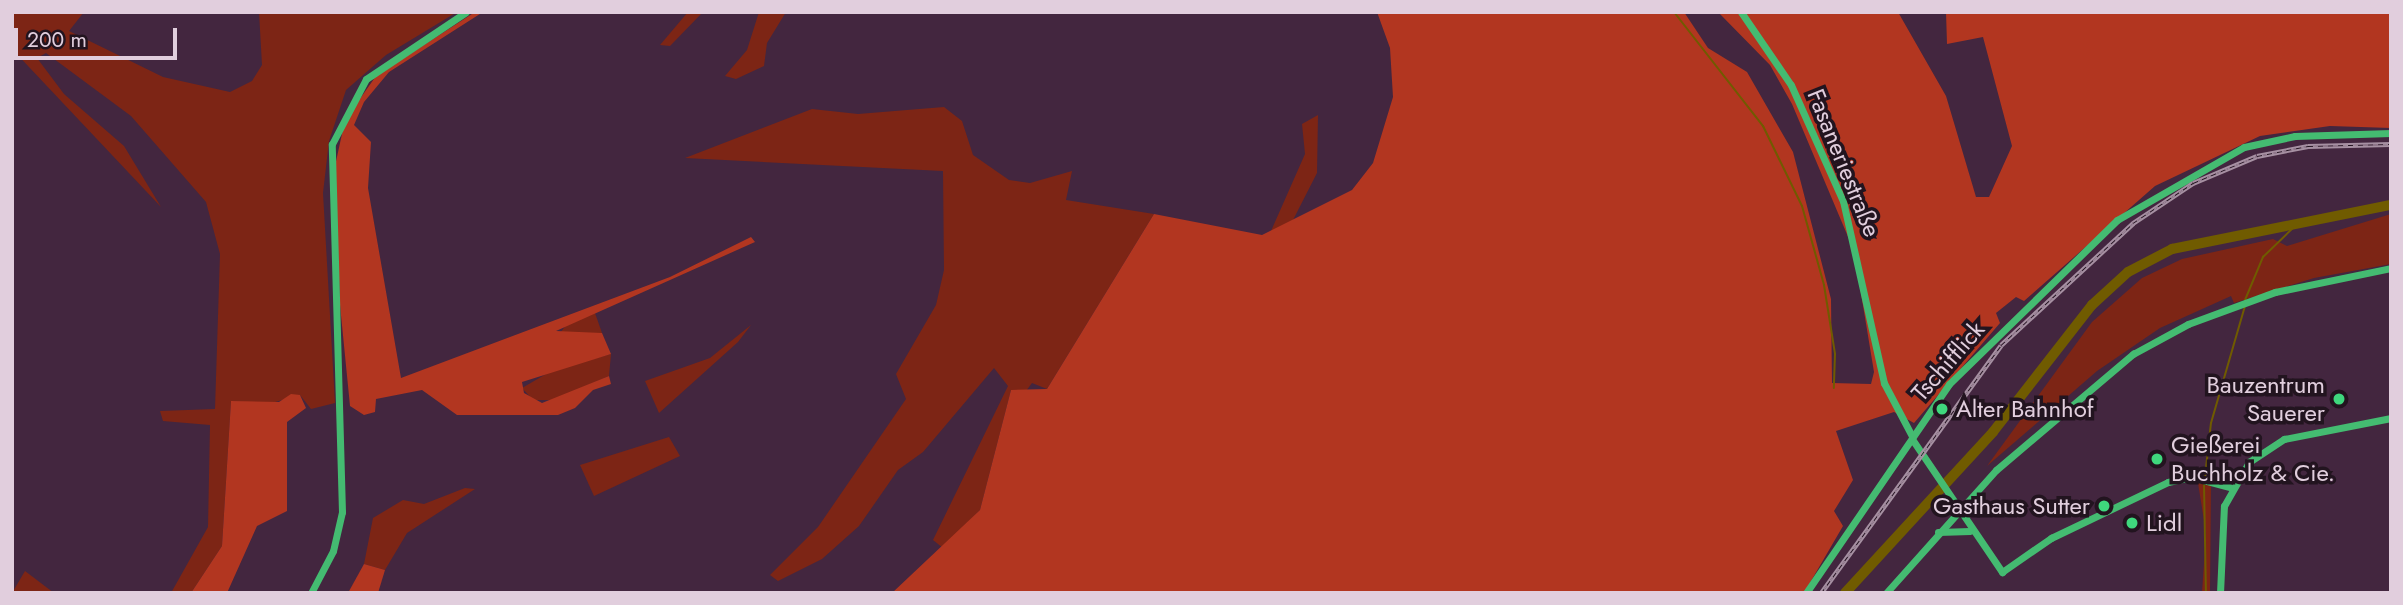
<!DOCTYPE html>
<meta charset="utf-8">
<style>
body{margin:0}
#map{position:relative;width:2403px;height:605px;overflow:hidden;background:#43263f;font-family:Jost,sans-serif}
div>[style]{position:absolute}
.green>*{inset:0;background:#7d2515}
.forest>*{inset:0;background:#b23620}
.stream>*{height:2px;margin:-1px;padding:0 1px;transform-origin:1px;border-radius:1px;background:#705b00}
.river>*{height:10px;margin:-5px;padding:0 5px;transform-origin:5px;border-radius:5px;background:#705b00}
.secondary>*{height:7px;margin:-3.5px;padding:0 3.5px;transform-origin:3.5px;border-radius:3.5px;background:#44bb71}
.rail>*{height:4.5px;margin-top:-2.25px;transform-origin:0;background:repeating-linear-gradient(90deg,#22141f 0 5px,#a690a2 0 10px);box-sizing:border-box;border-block:2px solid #a690a2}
.dots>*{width:19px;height:19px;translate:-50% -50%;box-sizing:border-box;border:4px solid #22141f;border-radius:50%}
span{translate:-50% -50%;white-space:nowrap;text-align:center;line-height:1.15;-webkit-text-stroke:7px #22141f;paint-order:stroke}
.street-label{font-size:24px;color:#e1cedd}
.poi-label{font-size:24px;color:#e1cedd}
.right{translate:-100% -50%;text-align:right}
.left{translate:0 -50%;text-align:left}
.frame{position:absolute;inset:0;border:14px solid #e1cedd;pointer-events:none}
.scale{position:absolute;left:14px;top:28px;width:163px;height:32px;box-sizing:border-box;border:4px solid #e1cedd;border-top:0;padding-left:9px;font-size:21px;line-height:24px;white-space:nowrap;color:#e1cedd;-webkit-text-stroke:5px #22141f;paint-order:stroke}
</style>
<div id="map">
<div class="green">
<div style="clip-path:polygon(12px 12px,84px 12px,69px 31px,163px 77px,230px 92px,252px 81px,262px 65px,259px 12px,457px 12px,386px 55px,346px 90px,329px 141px,323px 193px,335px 403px,311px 409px,300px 395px,268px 404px,231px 401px,222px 546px,191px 593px,171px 593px,208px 527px,210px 425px,163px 421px,160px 411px,215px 409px,220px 254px,206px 202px,131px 116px,46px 53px,37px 58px,64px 94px,124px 146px,161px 207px,12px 49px)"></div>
<div style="clip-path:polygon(688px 12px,703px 12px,670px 46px,660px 45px)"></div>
<div style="clip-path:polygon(759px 12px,786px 12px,767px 43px,764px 66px,736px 79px,725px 76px,747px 50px)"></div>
<div style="clip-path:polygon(944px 107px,962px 121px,973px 155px,1009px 180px,1030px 183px,1072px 171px,1066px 200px,1154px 214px,1047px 389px,1032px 383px,1026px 391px,1011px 390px,980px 510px,943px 548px,933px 540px,1008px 386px,994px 368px,923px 452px,898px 470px,859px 526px,822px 559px,778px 581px,770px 575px,818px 527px,906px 399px,896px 374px,936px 305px,944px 270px,943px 171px,685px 158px,812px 109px,858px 114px)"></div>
<div style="clip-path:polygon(1318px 115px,1317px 173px,1292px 222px,1271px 231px,1305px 154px,1302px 124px)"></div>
<div style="clip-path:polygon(2391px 214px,2391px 264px,2314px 278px,2234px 303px,2231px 296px,2160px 328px,2097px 371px,1987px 466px,2092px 322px,2142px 278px,2182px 259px,2273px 239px,2287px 246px)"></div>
<div style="clip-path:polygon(595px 313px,602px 333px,558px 336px,566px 325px)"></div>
<div style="clip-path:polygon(751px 325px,738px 342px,659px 413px,645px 381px,710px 358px)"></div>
<div style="clip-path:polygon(611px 354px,609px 376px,553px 400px,533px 400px,522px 388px,553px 370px)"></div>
<div style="clip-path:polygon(669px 437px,680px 456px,594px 496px,580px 465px)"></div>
<div style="clip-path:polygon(2198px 483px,2211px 485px,2210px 593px,2202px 593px,2206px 533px)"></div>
<div style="clip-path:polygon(465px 488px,475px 489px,407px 533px,385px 570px,364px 564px,373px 518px,403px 500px,424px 504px)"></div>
<div style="clip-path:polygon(25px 571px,54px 593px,12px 593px)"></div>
</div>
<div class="forest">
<div style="clip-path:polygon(475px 12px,483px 12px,389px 72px,364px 102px,354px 125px,371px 142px,368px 188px,401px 378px,670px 277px,751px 237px,755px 242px,556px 331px,602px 333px,611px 354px,522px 382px,524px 393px,542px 403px,609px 376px,611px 384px,593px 390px,575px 408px,558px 415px,457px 415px,422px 390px,376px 399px,375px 412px,364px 415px,350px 406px,340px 305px,335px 166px,345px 120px,376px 76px)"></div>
<div style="clip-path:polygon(1377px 12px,1684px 12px,1708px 48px,1747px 72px,1793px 152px,1831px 299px,1832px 383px,1871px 384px,1874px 372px,1854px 251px,1792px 104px,1770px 65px,1718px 12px,1898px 12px,1946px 96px,1976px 197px,1989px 197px,2012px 146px,1983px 37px,1947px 44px,1946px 12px,2391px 12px,2391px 128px,2330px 126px,2260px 136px,2155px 186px,2024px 301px,2016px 297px,1996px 313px,2000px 323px,1914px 423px,1894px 412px,1836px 431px,1853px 480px,1834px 511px,1843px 526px,1804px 593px,892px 593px,980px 510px,1011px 390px,1047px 389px,1154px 214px,1262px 235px,1352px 190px,1373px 163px,1393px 97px,1390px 48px)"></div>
<div style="clip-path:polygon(291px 394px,300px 395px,306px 408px,287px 422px,287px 511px,257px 526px,227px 593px,191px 593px,222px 546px,231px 401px,279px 402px)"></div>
<div style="clip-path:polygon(364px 564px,385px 570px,378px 593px,348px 593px)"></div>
</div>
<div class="stream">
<div style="left:1674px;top:12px;width:145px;rotate:52deg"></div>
<div style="left:1763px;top:126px;width:89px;rotate:64deg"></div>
<div style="left:1802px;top:206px;width:82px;rotate:74.4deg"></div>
<div style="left:1824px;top:285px;width:70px;rotate:80.9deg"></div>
<div style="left:1835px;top:354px;width:34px;rotate:92deg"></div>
<div style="left:2245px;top:300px;width:47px;rotate:-67.3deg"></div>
<div style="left:2263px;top:257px;width:46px;rotate:-44.1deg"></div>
<div style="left:2205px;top:477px;width:54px;rotate:-83.7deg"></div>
<div style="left:2211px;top:423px;width:122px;rotate:-73.8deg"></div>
<div style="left:2204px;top:483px;width:110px;rotate:89deg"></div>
</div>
<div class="river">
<div style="left:1845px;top:593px;width:219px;rotate:-47.4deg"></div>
<div style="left:1993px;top:432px;width:161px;rotate:-52.1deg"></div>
<div style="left:2092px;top:305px;width:49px;rotate:-42.5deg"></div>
<div style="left:2128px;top:272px;width:50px;rotate:-27.6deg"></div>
<div style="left:2172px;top:249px;width:223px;rotate:-11.4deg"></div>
</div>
<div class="secondary">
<div style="left:1741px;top:12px;width:88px;rotate:55.6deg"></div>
<div style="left:1791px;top:85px;width:127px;rotate:65.9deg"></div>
<div style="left:1843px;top:201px;width:187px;rotate:77.3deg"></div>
<div style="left:1884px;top:383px;width:60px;rotate:62.2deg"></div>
<div style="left:1912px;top:439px;width:161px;rotate:55.9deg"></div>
<div style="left:2002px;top:572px;width:60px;rotate:-34.8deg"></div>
<div style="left:2051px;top:538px;width:130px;rotate:-25.6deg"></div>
<div style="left:2168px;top:482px;width:25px;rotate:-12deg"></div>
<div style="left:2192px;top:477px;width:39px;rotate:15deg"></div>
<div style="left:1938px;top:532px;width:32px;rotate:-2deg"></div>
<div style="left:311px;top:593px;width:47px;rotate:-62.4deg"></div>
<div style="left:333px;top:551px;width:40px;rotate:-77deg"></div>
<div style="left:342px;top:512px;width:368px;rotate:-91.6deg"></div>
<div style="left:332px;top:144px;width:73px;rotate:-62.4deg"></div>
<div style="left:366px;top:79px;width:120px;rotate:-33.8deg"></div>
<div style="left:1806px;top:593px;width:253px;rotate:-55.6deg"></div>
<div style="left:1949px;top:384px;width:235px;rotate:-44.3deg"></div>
<div style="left:2117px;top:220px;width:146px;rotate:-29.9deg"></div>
<div style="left:2244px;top:147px;width:52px;rotate:-12.2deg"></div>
<div style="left:2295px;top:136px;width:96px;rotate:-1.8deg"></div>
<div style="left:1886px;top:593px;width:165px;rotate:-48.2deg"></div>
<div style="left:1996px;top:470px;width:180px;rotate:-40.3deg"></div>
<div style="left:2133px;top:354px;width:63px;rotate:-28.6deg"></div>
<div style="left:2188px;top:324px;width:93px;rotate:-20.2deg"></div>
<div style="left:2275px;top:292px;width:118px;rotate:-11.7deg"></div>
<div style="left:2220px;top:593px;width:87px;rotate:-87.4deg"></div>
<div style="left:2224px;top:506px;width:51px;rotate:-60.4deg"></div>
<div style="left:2249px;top:462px;width:42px;rotate:-33.3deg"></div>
<div style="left:2284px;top:439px;width:109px;rotate:-11.1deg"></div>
</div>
<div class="rail">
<div style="left:1821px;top:593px;width:306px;rotate:-54deg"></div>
<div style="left:2001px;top:345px;width:180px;rotate:-42.7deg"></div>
<div style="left:2133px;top:223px;width:72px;rotate:-33.7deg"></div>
<div style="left:2193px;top:183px;width:69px;rotate:-22.9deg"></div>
<div style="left:2257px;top:156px;width:52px;rotate:-11.1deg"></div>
<div style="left:2308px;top:146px;width:83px;rotate:-1.4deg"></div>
</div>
<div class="dots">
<div style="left:2339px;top:399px;background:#3fd77d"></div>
<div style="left:1942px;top:409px;background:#3fd77d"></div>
<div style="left:2157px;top:459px;background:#3fd77d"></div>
<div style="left:2104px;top:506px;background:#3fd77d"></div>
<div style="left:2132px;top:523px;background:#3fd77d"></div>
</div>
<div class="street-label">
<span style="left:1844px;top:163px;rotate:68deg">Fasaneriestraße</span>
<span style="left:1948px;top:361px;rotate:-49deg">Tschifflick</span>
</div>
<div class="poi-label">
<span class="right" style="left:2325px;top:399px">Bauzentrum<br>Sauerer</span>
<span class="left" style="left:1956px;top:409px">Alter Bahnhof</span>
<span class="left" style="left:2171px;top:459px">Gießerei<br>Buchholz &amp; Cie.</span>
<span class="right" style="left:2090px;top:506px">Gasthaus Sutter</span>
<span class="left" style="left:2146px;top:523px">Lidl</span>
</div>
<div class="frame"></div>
<div class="scale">200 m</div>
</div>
